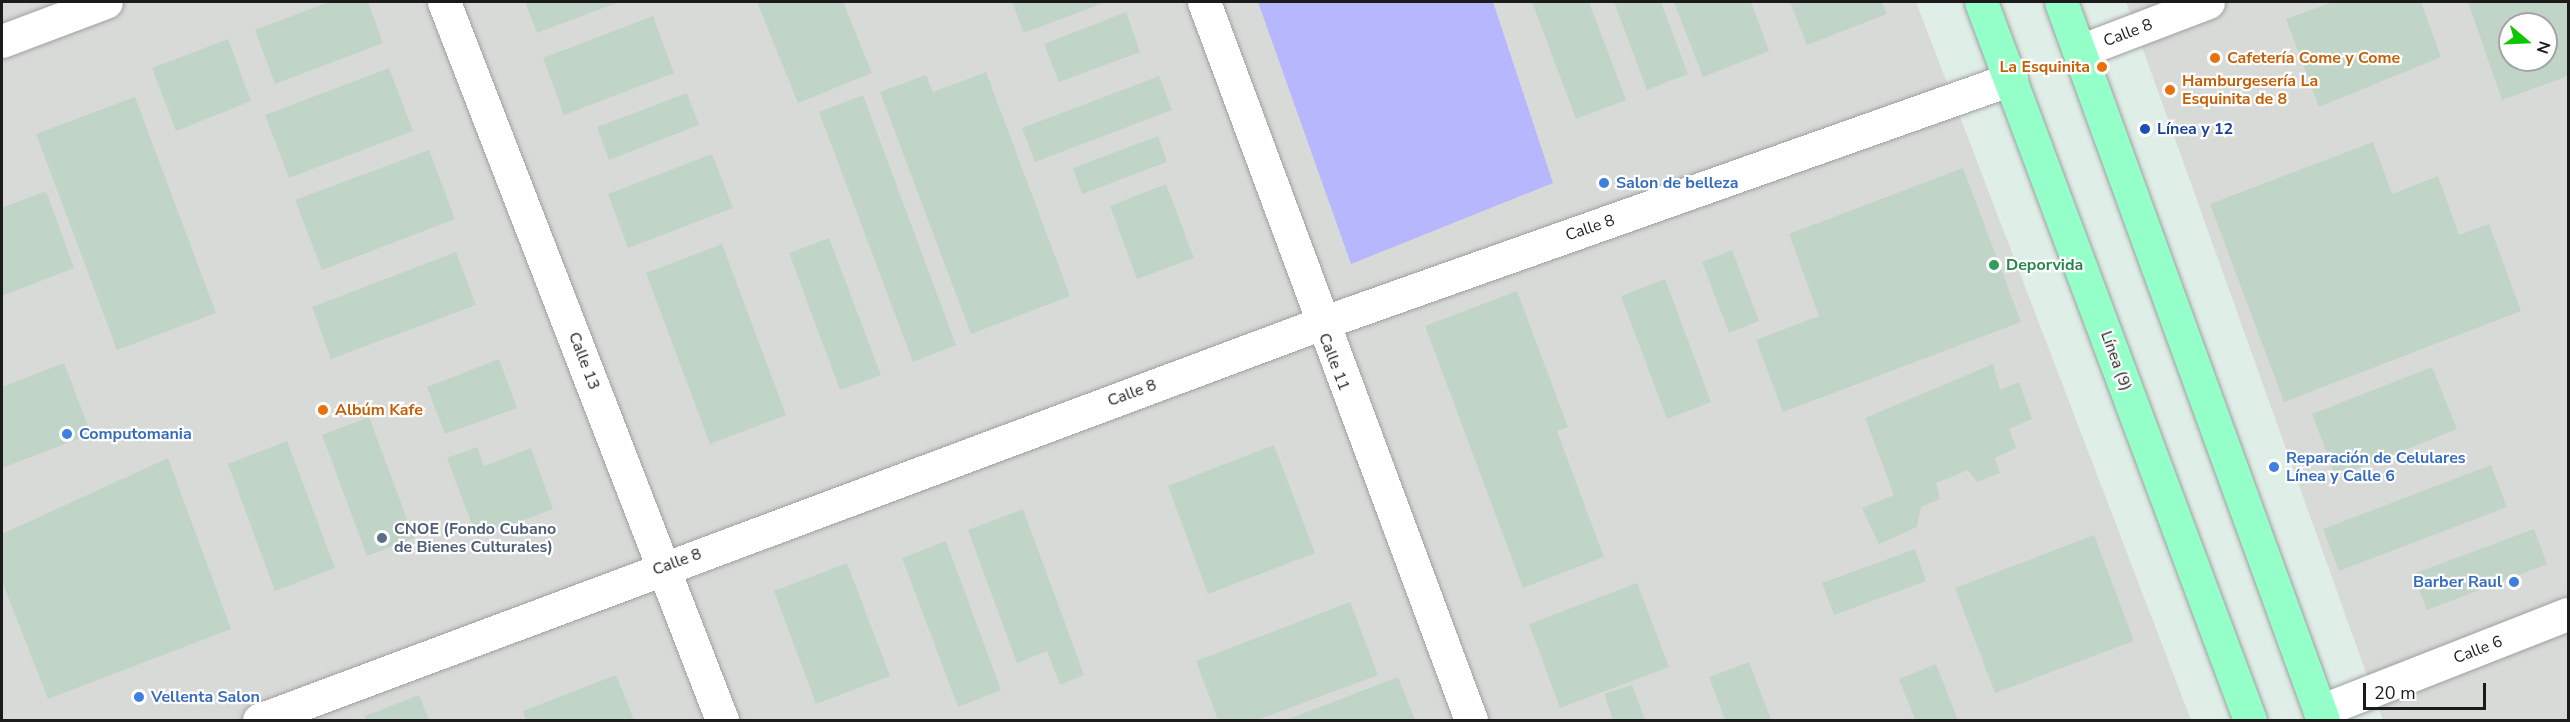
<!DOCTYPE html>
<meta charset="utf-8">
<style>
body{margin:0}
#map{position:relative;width:2570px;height:722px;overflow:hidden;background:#e0eee8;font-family:"Nunito Sans",sans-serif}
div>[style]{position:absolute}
.residential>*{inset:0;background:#d8dad8}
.park>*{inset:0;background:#b7b7fe}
.building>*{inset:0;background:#c0d5c7}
.roads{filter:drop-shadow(0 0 2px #9f9f9f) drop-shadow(0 0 2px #9f9f9f)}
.minor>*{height:33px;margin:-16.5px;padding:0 16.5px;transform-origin:16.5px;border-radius:16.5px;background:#fff}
.major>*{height:33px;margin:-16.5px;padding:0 16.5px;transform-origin:16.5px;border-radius:16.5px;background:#94ffc8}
.dots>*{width:16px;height:16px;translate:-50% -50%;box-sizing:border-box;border:3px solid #fff;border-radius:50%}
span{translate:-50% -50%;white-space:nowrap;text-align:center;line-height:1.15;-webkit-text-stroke:4.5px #fff;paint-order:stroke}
.street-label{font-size:16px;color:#1b1b1b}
.food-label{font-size:16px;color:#c56008;font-weight:700}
.left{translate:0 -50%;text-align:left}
.right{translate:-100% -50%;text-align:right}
.transit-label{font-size:16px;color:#164399;font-weight:700}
.shop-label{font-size:16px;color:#366cbe;font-weight:700}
.leisure-label{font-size:16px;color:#27864d;font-weight:700}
.service-label{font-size:16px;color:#4e5e75;font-weight:700}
.frame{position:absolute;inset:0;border:3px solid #1b1b1b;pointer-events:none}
.north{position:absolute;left:2498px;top:12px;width:60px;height:60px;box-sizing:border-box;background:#fff;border:2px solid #a4a4a4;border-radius:50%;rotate:109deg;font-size:16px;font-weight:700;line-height:24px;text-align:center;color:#1b1b1b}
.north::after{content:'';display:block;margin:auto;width:21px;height:27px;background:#0fc700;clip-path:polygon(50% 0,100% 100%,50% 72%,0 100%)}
.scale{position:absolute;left:2363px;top:683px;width:123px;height:27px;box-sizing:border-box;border:3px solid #1b1b1b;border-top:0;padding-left:8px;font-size:18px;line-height:21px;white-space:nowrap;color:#1b1b1b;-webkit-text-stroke:4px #fff;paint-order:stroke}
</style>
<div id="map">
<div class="residential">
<div style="clip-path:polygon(2px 2px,1916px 2px,2191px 720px,2px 720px)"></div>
<div style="clip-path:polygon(evenodd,2126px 2px,2568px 2px,2568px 720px,2383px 720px,2126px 2px,2510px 24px,2546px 24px,2546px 60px,2510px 60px,2510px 24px)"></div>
</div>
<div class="park">
<div style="clip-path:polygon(1258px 2px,1493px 2px,1553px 183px,1351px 264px)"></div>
</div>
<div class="building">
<div style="clip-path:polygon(329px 2px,368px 2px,383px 43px,275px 84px,255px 30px)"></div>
<div style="clip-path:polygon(525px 2px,619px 2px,537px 33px)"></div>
<div style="clip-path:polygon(757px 2px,843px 2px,872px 73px,798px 103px)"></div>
<div style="clip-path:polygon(1012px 2px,1106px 2px,1024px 33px)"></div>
<div style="clip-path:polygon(1532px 2px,1589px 2px,1626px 100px,1576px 119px)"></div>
<div style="clip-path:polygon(1614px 2px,1661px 2px,1688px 74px,1647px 90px)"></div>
<div style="clip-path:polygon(1674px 2px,1751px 2px,1769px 51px,1703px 77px)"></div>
<div style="clip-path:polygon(1790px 2px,1882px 2px,1887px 14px,1807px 45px)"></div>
<div style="clip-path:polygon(2333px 2px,2421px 2px,2441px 57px,2319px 107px,2286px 19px)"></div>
<div style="clip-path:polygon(evenodd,2468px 2px,2568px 2px,2568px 76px,2502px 100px,2468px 2px,2510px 24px,2546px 24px,2546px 60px,2510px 60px,2510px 24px)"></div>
<div style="clip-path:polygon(1126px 12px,1140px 52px,1059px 82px,1044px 44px)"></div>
<div style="clip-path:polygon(653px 16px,674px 73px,564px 115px,543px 58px)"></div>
<div style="clip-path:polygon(228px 39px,251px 101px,176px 131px,152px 68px)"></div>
<div style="clip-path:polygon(389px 68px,413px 131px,289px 178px,265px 115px)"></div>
<div style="clip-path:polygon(986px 72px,1070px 296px,971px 334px,880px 92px,926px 75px,933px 92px)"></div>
<div style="clip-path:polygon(1159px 76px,1172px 110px,1035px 162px,1022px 128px)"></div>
<div style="clip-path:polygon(687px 93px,699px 125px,609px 160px,597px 127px)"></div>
<div style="clip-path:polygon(863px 95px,956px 345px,913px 362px,819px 112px)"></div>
<div style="clip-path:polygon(135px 97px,216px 313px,117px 350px,36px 134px)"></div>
<div style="clip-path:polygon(1158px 136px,1167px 162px,1082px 194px,1073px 168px)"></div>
<div style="clip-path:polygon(2373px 142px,2392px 194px,2438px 176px,2459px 235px,2489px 224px,2521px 311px,2284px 402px,2210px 204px)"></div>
<div style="clip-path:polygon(429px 150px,455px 219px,322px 270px,295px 200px)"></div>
<div style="clip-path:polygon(712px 154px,733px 208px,628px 248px,608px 194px)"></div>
<div style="clip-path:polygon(1963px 168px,2021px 322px,1783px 412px,1756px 340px,1819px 316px,1789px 234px)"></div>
<div style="clip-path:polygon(1166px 184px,1194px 258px,1137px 279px,1110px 206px)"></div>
<div style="clip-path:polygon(46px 191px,74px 268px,2px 296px,2px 208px)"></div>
<div style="clip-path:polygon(829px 238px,881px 375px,840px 390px,789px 253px)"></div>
<div style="clip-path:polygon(722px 244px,786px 415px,710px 444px,646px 273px)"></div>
<div style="clip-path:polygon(1732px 250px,1759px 321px,1729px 333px,1702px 262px)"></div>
<div style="clip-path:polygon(456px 252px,476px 305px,331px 359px,312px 307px)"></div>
<div style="clip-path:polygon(1665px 279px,1711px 402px,1667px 419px,1621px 296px)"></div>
<div style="clip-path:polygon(1517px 291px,1568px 427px,1557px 431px,1604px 557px,1523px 588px,1425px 326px)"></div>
<div style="clip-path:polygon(499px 359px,517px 408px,445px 434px,427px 387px)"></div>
<div style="clip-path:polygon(64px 363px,91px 434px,2px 468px,2px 387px)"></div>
<div style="clip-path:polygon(1993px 364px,2000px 390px,2019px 382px,2032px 419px,2009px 429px,2016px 448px,1995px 458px,2000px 473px,1977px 482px,1968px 470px,1936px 483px,1940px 499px,1921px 507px,1917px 527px,1879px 544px,1862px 508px,1894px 495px,1865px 418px)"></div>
<div style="clip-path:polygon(2432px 367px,2457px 429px,2336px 477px,2312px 414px)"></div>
<div style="clip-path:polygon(369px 417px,414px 538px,367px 556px,322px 435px)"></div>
<div style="clip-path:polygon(287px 441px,335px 568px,275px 591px,228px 464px)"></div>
<div style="clip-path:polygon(1274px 445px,1315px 553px,1208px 594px,1168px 486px)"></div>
<div style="clip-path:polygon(477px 447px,484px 466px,531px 448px,553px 509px,477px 538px,447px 458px)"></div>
<div style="clip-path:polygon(168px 458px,231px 629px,48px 699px,2px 581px,2px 534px)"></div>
<div style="clip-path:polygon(2491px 465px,2507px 507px,2339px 571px,2323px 529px)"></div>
<div style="clip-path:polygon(1023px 509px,1084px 675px,1060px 685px,1047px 651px,1017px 663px,968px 530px)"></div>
<div style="clip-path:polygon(2534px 529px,2547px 564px,2427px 610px,2413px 574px)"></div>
<div style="clip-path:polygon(2094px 535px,2134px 641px,1995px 693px,1955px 588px)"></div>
<div style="clip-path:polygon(946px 541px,1001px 690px,958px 707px,902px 558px)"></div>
<div style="clip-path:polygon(1915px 549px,1926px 581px,1834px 615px,1822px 583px)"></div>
<div style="clip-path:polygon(847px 563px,890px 676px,816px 704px,774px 591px)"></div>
<div style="clip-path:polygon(1637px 583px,1669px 667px,1560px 708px,1529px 624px)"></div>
<div style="clip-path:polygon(1350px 602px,1378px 675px,1257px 720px,1218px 720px,1196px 661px)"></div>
<div style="clip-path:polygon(1749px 662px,1771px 720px,1725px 720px,1709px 677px)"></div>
<div style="clip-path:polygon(1936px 664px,1958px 720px,1915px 720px,1899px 679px)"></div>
<div style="clip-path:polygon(616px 675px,634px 720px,526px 720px,523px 711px)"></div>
<div style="clip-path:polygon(1398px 677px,1415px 720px,1286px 720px)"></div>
<div style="clip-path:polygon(1632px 685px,1645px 720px,1613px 720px,1604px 694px)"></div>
<div style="clip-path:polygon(419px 695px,429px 720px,366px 720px,365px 716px)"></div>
</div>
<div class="roads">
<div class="minor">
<div style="left:444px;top:2px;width:770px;rotate:68.83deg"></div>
<div style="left:1204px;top:2px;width:766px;rotate:69.6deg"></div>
<div style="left:2px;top:41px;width:111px;rotate:-20.6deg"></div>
<div style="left:2080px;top:51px;width:137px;rotate:-20.9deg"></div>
<div style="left:2320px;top:711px;width:266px;rotate:-21.4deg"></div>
<div style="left:259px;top:720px;width:1132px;rotate:-20.48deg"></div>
<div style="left:1319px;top:324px;width:734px;rotate:-19.5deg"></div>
</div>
<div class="major">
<div style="left:1981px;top:2px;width:767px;rotate:69.46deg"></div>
<div style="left:2061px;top:2px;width:764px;rotate:69.95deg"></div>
</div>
</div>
<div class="dots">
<div style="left:2215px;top:58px;background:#e8710a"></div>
<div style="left:2102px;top:67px;background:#e8710a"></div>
<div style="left:2170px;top:90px;background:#e8710a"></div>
<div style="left:2145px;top:129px;background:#1a4fb4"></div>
<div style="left:1604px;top:183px;background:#3f7fe0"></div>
<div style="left:1994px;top:265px;background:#2e9e5b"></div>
<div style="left:323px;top:410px;background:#e8710a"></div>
<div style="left:67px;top:434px;background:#3f7fe0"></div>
<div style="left:2274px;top:467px;background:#3f7fe0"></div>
<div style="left:382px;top:538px;background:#5c6f8a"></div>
<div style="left:2514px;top:582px;background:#3f7fe0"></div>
<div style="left:139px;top:697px;background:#3f7fe0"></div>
</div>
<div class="street-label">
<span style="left:2128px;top:33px;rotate:-21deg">Calle 8</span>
<span style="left:1590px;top:228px;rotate:-19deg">Calle 8</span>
<span style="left:584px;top:361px;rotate:69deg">Calle 13</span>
<span style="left:2116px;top:361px;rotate:70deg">Línea (9)</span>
<span style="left:1334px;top:362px;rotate:69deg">Calle 11</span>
<span style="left:1132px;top:393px;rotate:-20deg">Calle 8</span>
<span style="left:677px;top:562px;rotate:-20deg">Calle 8</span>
<span style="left:2478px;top:650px;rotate:-21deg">Calle 6</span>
</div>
<div class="food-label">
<span class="left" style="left:2227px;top:58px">Cafetería Come y Come</span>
<span class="right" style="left:2090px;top:67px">La Esquinita</span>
<span class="left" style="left:2182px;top:90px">Hamburgesería La<br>Esquinita de 8</span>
<span class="left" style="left:335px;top:410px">Albúm Kafe</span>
</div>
<div class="transit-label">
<span class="left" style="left:2157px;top:129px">Línea y 12</span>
</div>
<div class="shop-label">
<span class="left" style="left:1616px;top:183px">Salon de belleza</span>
<span class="left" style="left:79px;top:434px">Computomania</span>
<span class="left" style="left:2286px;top:467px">Reparación de Celulares<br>Línea y Calle 6</span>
<span class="right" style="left:2502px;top:582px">Barber Raul</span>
<span class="left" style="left:151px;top:697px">Vellenta Salon</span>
</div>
<div class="leisure-label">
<span class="left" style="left:2006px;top:265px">Deporvida</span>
</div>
<div class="service-label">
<span class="left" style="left:394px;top:538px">CNOE (Fondo Cubano<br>de Bienes Culturales)</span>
</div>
<div class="frame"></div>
<div class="north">N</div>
<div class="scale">20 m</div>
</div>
